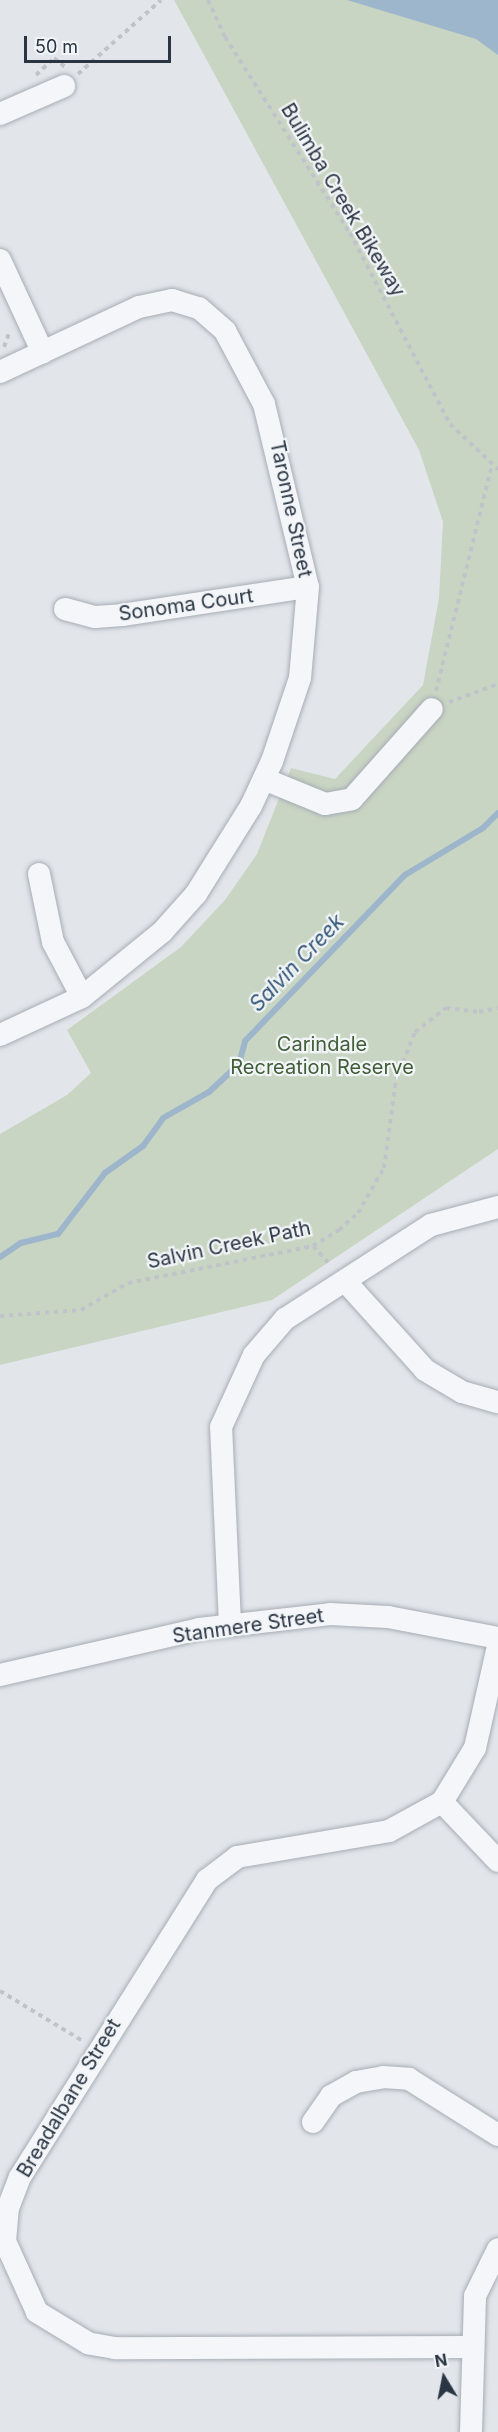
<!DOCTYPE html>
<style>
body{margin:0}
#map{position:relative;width:498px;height:2432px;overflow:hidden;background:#e2e6eb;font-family:Inter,sans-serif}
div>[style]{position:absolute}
.green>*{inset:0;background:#c9d5c3}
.water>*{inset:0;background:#9db6cb}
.stream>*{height:6px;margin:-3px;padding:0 3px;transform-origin:3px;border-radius:3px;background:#9db6cb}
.path>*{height:4px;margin-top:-2px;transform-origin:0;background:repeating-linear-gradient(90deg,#c0c4ca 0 4.5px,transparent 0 9px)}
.roads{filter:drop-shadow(0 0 2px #a7adb5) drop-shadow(0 0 2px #a7adb5)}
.minor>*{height:22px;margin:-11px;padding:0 11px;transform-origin:11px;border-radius:11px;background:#f5f6f9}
span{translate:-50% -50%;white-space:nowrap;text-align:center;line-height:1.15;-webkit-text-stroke:4.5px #f2f5f8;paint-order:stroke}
.street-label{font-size:20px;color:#2a3543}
.park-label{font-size:20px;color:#415f37}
.water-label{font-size:21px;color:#335778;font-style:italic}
.north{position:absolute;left:414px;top:2348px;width:60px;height:60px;-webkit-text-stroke:4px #f2f5f8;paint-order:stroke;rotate:350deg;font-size:16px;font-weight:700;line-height:24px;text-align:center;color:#2a3543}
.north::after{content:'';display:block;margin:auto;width:21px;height:27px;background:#2a3543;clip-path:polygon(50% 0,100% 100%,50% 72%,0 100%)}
.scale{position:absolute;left:24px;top:36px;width:147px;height:27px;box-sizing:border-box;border:3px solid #2a3543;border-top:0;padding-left:8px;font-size:18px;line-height:21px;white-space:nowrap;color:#2a3543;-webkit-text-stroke:4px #f2f5f8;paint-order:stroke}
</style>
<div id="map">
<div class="green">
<div style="clip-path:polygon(174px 0,498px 0,498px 1149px,272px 1300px,0 1365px,0 1134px,67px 1095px,91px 1073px,67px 1030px,181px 947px,225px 900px,257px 854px,291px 768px,335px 779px,423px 685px,439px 598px,443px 522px,419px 450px)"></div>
</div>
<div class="water">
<div style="clip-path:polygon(347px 0,498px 0,498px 55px,476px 39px)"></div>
</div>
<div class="stream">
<div style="left:0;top:1257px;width:25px;rotate:-34deg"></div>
<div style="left:21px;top:1243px;width:38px;rotate:-14deg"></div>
<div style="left:58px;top:1234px;width:77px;rotate:-52.4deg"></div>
<div style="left:105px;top:1173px;width:47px;rotate:-35.4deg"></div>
<div style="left:143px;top:1146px;width:34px;rotate:-54deg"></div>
<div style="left:163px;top:1118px;width:53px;rotate:-29.5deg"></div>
<div style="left:209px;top:1092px;width:41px;rotate:-43deg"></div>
<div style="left:239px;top:1064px;width:24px;rotate:-75deg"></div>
<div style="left:245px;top:1041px;width:231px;rotate:-46.1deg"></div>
<div style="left:405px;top:875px;width:91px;rotate:-31.1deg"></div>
<div style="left:483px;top:828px;width:21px;rotate:-45deg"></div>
</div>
<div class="path">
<div style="left:208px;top:0;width:41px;rotate:65.3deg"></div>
<div style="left:225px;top:37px;width:232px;rotate:57.5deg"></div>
<div style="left:350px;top:233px;width:216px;rotate:62.4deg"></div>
<div style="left:450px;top:424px;width:66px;rotate:43.2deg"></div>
<div style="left:78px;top:74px;width:111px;rotate:-41.7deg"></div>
<div style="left:36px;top:75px;width:25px;rotate:-43deg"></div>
<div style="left:54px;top:58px;width:14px;rotate:39deg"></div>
<div style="left:4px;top:347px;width:15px;rotate:-70deg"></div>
<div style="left:436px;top:691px;width:233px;rotate:-76.1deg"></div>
<div style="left:449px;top:702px;width:52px;rotate:-20.2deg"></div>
<div style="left:313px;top:1246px;width:26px;rotate:47deg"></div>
<div style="left:0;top:1316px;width:81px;rotate:-4.2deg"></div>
<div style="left:81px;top:1310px;width:54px;rotate:-29.9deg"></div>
<div style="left:128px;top:1283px;width:189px;rotate:-11.3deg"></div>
<div style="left:313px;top:1246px;width:31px;rotate:-32deg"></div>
<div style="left:339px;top:1230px;width:25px;rotate:-42deg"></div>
<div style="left:358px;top:1213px;width:52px;rotate:-60deg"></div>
<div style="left:384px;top:1168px;width:90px;rotate:-82.3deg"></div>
<div style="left:396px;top:1079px;width:51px;rotate:-68deg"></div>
<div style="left:415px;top:1032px;width:39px;rotate:-38deg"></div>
<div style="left:446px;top:1008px;width:33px;rotate:7deg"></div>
<div style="left:479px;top:1012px;width:19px;rotate:-12deg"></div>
<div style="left:0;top:1991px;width:97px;rotate:31.1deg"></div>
</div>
<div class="roads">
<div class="minor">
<div style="left:0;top:114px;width:70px;rotate:-23.6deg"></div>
<div style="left:0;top:260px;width:102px;rotate:65.2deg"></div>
<div style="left:0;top:372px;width:153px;rotate:-25.1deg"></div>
<div style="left:139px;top:307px;width:34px;rotate:-12deg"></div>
<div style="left:172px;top:300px;width:28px;rotate:17deg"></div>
<div style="left:199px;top:308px;width:35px;rotate:41deg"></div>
<div style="left:225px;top:331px;width:83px;rotate:61.9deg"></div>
<div style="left:264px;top:404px;width:188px;rotate:76.5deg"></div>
<div style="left:308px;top:587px;width:91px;rotate:95deg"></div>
<div style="left:300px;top:678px;width:88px;rotate:108.6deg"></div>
<div style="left:272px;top:761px;width:50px;rotate:115deg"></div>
<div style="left:251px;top:806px;width:104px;rotate:122deg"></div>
<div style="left:196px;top:894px;width:51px;rotate:131.8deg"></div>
<div style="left:162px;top:932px;width:103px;rotate:140.9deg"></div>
<div style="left:82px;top:997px;width:90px;rotate:155.1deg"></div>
<div style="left:65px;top:609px;width:31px;rotate:15deg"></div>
<div style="left:95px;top:617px;width:27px;rotate:-4deg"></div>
<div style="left:122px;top:615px;width:188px;rotate:-8.6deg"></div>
<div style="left:264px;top:779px;width:66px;rotate:22.3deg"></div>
<div style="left:325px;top:804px;width:27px;rotate:-10deg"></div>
<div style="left:352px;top:799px;width:120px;rotate:-48.4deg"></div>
<div style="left:39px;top:874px;width:69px;rotate:78.4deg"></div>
<div style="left:53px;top:942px;width:62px;rotate:62.2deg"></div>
<div style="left:345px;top:1281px;width:120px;rotate:48deg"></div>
<div style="left:425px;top:1370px;width:43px;rotate:30.7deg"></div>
<div style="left:462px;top:1392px;width:37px;rotate:16deg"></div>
<div style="left:230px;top:1624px;width:197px;rotate:-92.6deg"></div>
<div style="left:221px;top:1427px;width:79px;rotate:-65.4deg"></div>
<div style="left:254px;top:1355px;width:48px;rotate:-49.3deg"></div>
<div style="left:285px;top:1319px;width:174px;rotate:-32.8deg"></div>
<div style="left:431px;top:1225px;width:69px;rotate:-15deg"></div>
<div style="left:0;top:1675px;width:204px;rotate:-13deg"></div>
<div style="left:199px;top:1629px;width:132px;rotate:-6.5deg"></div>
<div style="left:330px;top:1614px;width:58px;rotate:3deg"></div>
<div style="left:388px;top:1617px;width:112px;rotate:10.8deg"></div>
<div style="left:442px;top:1802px;width:81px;rotate:46.5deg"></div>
<div style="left:313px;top:2122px;width:32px;rotate:-55deg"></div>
<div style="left:331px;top:2096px;width:29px;rotate:-29deg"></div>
<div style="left:356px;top:2082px;width:27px;rotate:-10deg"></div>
<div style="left:383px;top:2077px;width:26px;rotate:4deg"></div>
<div style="left:409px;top:2079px;width:105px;rotate:32.2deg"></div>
<div style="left:469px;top:2347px;width:354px;rotate:179.8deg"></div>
<div style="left:115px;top:2348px;width:27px;rotate:-170deg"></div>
<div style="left:88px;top:2343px;width:60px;rotate:-148.7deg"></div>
<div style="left:37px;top:2312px;width:78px;rotate:-114.3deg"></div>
<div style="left:5px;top:2241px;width:33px;rotate:-85deg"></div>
<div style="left:8px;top:2208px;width:33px;rotate:-69deg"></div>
<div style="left:20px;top:2177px;width:351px;rotate:-57.8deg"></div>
<div style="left:207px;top:1880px;width:38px;rotate:-37deg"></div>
<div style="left:237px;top:1857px;width:154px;rotate:-9.7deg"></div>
<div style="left:389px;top:1831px;width:60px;rotate:-28.7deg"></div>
<div style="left:442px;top:1802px;width:63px;rotate:-58.6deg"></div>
<div style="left:475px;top:1748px;width:105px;rotate:-77.3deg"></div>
<div style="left:471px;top:2432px;width:136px;rotate:-88.3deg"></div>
<div style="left:475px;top:2296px;width:52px;rotate:-63.9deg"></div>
</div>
</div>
<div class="street-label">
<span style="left:343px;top:200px;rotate:59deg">Bulimba Creek Bikeway</span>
<span style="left:291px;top:509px;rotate:78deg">Taronne Street</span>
<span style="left:186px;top:605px;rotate:-8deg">Sonoma Court</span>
<span style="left:229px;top:1245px;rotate:-12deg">Salvin Creek Path</span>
<span style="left:248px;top:1626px;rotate:-8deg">Stanmere Street</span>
<span style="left:69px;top:2098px;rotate:-59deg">Breadalbane Street</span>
</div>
<div class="park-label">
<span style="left:322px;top:1056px">Carindale<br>Recreation Reserve</span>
</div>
<div class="water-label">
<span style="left:297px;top:963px;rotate:-46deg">Salvin Creek</span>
</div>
<div class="north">N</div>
<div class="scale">50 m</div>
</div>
